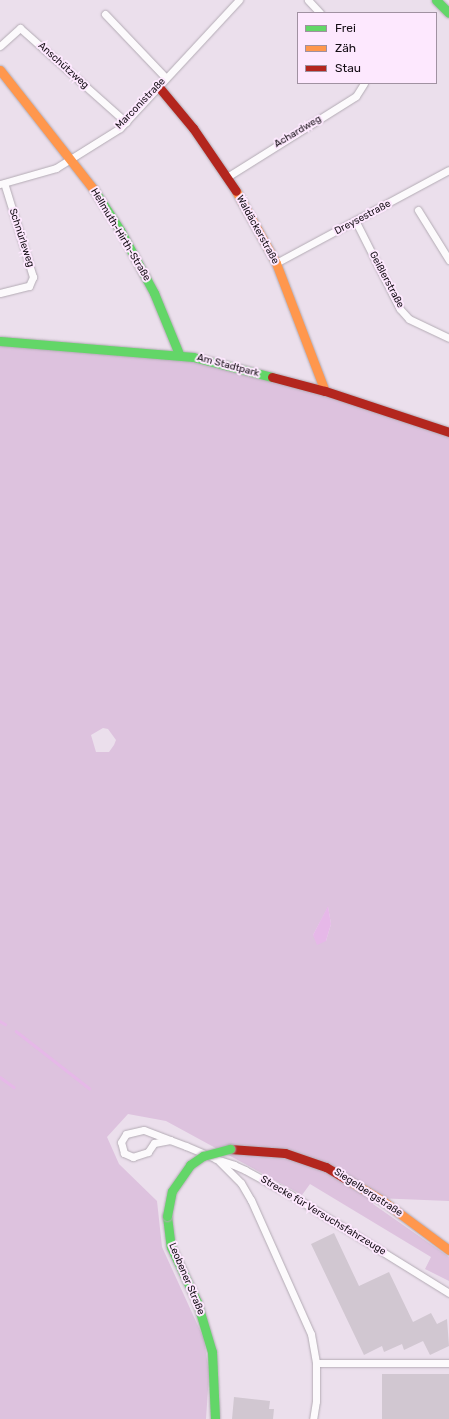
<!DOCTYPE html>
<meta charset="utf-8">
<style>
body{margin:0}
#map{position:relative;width:449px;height:1419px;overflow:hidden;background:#ebdfec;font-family:Rubik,sans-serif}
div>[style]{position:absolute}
.green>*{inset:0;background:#ddc2de}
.water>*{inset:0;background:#e6b8e8}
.stream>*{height:2.5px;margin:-1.25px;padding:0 1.25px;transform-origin:1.25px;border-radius:1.25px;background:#e6b8e8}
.building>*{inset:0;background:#d1c7d1}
.roads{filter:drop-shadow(0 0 1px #b3abb4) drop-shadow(0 0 1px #b3abb4)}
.street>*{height:7px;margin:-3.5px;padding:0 3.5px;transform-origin:3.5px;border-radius:3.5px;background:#fcfafc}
.fast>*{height:9px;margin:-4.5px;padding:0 4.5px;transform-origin:4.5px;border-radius:4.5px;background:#63d668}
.slow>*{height:9px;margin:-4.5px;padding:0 4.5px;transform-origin:4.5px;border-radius:4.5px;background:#ff974d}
.jam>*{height:9px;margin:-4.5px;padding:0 4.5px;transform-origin:4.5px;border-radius:4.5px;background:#b3261e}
.bridges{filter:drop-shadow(0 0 1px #b3abb4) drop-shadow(0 0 1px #b3abb4)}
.fast-bridge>*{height:9px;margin:-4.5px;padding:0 4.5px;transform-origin:4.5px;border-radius:4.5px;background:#63d668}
span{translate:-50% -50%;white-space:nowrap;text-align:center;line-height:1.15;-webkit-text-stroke:4px #fde8fe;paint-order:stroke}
.street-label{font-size:10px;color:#150e15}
.legend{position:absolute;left:297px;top:12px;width:140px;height:72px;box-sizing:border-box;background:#fde8fe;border:1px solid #a091a1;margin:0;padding:5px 7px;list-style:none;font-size:12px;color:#150e15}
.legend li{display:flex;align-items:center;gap:8px;height:20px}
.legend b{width:20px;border:1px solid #a091a1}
</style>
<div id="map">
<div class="green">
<div style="clip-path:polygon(evenodd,0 344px,175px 356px,289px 384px,449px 436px,449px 1201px,375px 1198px,373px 1204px,449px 1257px,449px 1281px,425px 1269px,431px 1257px,310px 1184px,302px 1195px,166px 1121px,128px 1114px,107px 1137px,119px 1164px,157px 1201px,162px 1247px,204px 1339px,209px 1374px,206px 1419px,0 1419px,0 344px,103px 728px,108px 729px,116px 740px,114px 745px,109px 752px,96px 752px,91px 735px,103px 728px,0 344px,328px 907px,331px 924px,326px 941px,313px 935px,328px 907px)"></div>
</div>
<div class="water">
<div style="clip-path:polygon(328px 906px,331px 924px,326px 941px,317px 945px,313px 935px)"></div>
</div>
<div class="stream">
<div style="left:0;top:1021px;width:6px;rotate:31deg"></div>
<div style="left:16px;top:1031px;width:93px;rotate:38deg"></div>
<div style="left:0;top:1077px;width:17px;rotate:36deg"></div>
</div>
<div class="building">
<div style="clip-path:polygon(334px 1233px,359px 1286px,389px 1272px,413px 1322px,431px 1313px,437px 1324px,447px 1319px,449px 1346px,430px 1355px,423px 1341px,404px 1350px,402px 1344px,384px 1352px,382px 1346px,364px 1355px,311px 1244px)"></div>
<div style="clip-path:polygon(382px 1374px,449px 1374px,449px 1419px,382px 1419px)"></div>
<div style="clip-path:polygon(234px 1397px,270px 1401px,269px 1409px,274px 1409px,273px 1419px,232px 1419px)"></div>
</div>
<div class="roads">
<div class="street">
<div style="left:308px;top:0;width:18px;rotate:47deg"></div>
<div style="left:105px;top:14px;width:88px;rotate:46.4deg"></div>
<div style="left:0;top:46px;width:27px;rotate:-42deg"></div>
<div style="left:20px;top:28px;width:142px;rotate:41.6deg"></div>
<div style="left:227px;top:177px;width:152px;rotate:-32.1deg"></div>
<div style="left:356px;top:96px;width:15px;rotate:-58deg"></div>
<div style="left:0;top:184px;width:58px;rotate:-15.9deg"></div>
<div style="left:56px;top:168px;width:75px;rotate:-32deg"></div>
<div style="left:120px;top:128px;width:175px;rotate:-47.1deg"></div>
<div style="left:418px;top:210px;width:59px;rotate:58.2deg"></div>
<div style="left:356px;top:222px;width:97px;rotate:63.2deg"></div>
<div style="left:400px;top:309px;width:13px;rotate:48deg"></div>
<div style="left:409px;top:319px;width:44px;rotate:25.4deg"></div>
<div style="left:276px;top:263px;width:196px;rotate:-28.3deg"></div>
<div style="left:0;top:293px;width:30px;rotate:-14deg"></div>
<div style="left:29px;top:286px;width:10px;rotate:-66deg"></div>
<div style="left:33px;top:277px;width:98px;rotate:-107.1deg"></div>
<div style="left:170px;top:1140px;width:16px;rotate:169deg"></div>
<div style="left:154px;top:1143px;width:11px;rotate:124deg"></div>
<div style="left:148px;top:1152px;width:16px;rotate:162deg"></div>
<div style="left:133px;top:1157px;width:10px;rotate:-156deg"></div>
<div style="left:124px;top:1153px;width:11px;rotate:-105deg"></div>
<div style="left:121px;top:1142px;width:9px;rotate:-58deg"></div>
<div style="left:126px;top:1134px;width:18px;rotate:-13deg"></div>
<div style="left:144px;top:1130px;width:28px;rotate:21deg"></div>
<div style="left:170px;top:1140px;width:17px;rotate:21deg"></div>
<div style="left:186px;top:1146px;width:33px;rotate:23deg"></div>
<div style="left:216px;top:1159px;width:19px;rotate:18deg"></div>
<div style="left:234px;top:1165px;width:12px;rotate:24deg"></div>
<div style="left:245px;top:1170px;width:52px;rotate:28.5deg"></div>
<div style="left:291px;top:1195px;width:186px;rotate:31.8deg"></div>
<div style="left:219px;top:1161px;width:31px;rotate:45deg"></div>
<div style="left:241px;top:1183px;width:20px;rotate:60deg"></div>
<div style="left:251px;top:1200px;width:147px;rotate:65.9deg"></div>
<div style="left:311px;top:1334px;width:29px;rotate:80deg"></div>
<div style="left:316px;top:1363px;width:38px;rotate:90deg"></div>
<div style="left:316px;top:1401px;width:18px;rotate:99deg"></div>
<div style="left:316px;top:1363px;width:133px"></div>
</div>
<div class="fast">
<div style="left:436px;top:0;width:18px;rotate:45deg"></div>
<div style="left:94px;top:190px;width:48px;rotate:57deg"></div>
<div style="left:120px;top:230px;width:72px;rotate:61.6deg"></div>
<div style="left:154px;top:293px;width:66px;rotate:67.7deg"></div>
<div style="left:0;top:341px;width:194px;rotate:4.7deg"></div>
<div style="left:193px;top:357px;width:81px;rotate:14.2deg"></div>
<div style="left:167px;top:1216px;width:31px;rotate:83deg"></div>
<div style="left:171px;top:1247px;width:61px;rotate:64.7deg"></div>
<div style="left:197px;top:1302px;width:52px;rotate:73.3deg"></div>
<div style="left:212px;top:1352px;width:67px;rotate:87.4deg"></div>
</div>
<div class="slow">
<div style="left:0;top:70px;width:152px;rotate:51.9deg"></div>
<div style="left:236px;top:191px;width:82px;rotate:60.9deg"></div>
<div style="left:276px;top:263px;width:137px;rotate:69.1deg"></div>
<div style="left:348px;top:1180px;width:41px;rotate:31deg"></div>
<div style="left:383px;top:1201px;width:82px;rotate:36.6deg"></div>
</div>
<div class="jam">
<div style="left:158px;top:86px;width:55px;rotate:50.2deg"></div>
<div style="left:193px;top:128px;width:76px;rotate:55.7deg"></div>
<div style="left:272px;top:377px;width:55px;rotate:14.8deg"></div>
<div style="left:325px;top:391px;width:131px;rotate:18.3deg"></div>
<div style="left:230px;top:1149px;width:55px;rotate:4.2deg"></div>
<div style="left:285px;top:1153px;width:43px;rotate:18.9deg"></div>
<div style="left:326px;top:1167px;width:26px;rotate:31deg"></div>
</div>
</div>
<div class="bridges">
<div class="fast-bridge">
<div style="left:167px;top:1216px;width:25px;rotate:-79deg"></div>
<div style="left:172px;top:1191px;width:32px;rotate:-55deg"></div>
<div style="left:190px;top:1165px;width:16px;rotate:-35deg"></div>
<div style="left:203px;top:1156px;width:28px;rotate:-15deg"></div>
</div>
</div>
<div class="street-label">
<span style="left:63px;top:66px;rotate:42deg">Anschützweg</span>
<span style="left:141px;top:104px;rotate:-46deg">Marconistraße</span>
<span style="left:298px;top:132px;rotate:-31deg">Achardweg</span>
<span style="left:363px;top:218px;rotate:-28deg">Dreysestraße</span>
<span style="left:257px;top:230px;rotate:61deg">Waldäckerstraße</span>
<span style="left:120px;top:235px;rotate:59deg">Hellmuth-Hirth-Straße</span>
<span style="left:21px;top:238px;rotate:72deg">Schnürleweg</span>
<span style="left:386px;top:280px;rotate:62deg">Geißlerstraße</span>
<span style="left:228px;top:366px;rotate:15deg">Am Stadtpark</span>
<span style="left:368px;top:1193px;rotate:33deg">Siegelbergstraße</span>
<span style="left:323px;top:1216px;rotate:31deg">Strecke für Versuchsfahrzeuge</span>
<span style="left:186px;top:1279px;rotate:67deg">Leobener Straße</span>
</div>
<ul class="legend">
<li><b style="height:5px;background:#63d668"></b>Frei</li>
<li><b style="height:5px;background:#ff974d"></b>Zäh</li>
<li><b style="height:5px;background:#b3261e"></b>Stau</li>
</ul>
</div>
